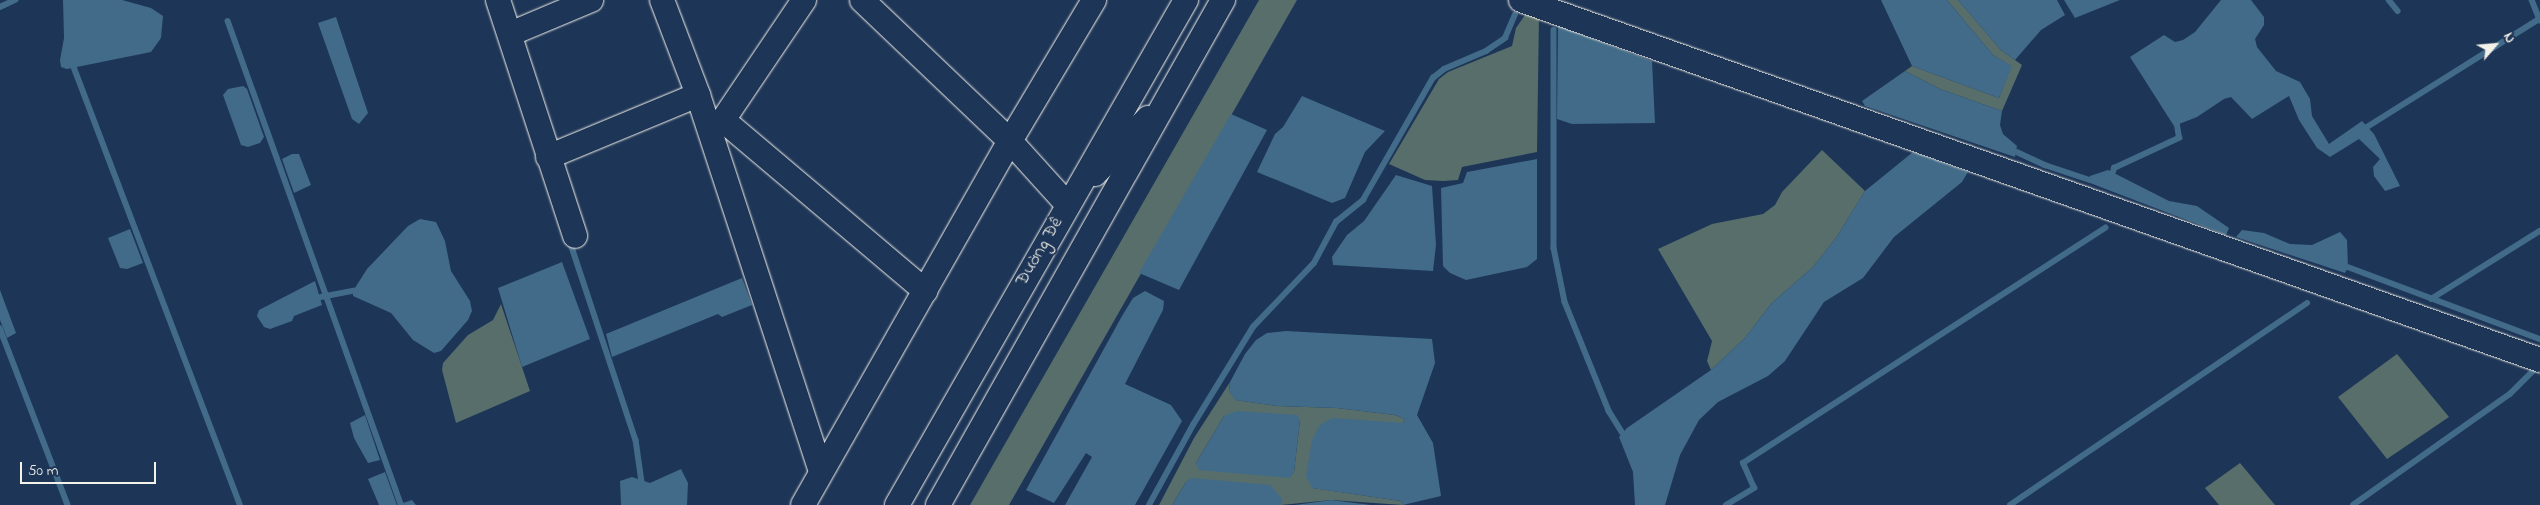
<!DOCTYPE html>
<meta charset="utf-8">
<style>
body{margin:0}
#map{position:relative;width:2540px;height:505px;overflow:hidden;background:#1d3557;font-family:"Indie Flower",sans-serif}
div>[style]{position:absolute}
.green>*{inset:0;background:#576e6b}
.water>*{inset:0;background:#416b88}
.stream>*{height:5.5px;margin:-2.75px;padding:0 2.75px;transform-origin:2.75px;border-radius:2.75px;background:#416b88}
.roads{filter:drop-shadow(0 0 1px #f4f1e8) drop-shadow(0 0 1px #f4f1e8)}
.minor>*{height:24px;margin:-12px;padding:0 12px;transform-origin:12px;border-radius:12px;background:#1d3557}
span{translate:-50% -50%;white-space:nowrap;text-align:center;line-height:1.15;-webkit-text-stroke:4px #1d3557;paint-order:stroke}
.street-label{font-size:18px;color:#f4f1e8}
.north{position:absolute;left:2470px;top:20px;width:50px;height:50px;-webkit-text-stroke:4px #1d3557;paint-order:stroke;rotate:63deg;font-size:14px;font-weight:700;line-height:20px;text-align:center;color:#f4f1e8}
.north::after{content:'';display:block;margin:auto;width:18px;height:22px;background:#f4f1e8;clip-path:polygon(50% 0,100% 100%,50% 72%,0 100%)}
.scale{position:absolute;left:20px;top:462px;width:136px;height:22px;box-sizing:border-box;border:2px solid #f4f1e8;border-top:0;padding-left:6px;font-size:15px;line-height:18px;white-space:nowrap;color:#f4f1e8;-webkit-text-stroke:4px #1d3557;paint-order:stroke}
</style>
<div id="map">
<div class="green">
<div style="clip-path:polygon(1259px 0,1297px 0,1009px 505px,970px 505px)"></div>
<div style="clip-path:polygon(1947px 0,1958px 0,2001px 50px,2022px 65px,2002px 111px,1940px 89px,1905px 71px,1912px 66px,1999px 98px,2011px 66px,1993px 55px)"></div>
<div style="clip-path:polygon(1525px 15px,1539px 15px,1537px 152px,1462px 167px,1458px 180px,1443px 181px,1425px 180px,1389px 164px,1439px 79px,1448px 72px,1512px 46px,1516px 28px)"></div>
<div style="clip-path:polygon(1822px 150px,1865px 191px,1836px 238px,1813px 267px,1771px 304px,1745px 338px,1711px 370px,1707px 361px,1712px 341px,1658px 249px,1712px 224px,1763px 214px,1775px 205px,1782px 192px)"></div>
<div style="clip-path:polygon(501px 304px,530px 391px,456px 423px,442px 370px,443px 363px,468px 335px,493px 320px)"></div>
<div style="clip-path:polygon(2397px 354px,2449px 417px,2387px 459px,2338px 397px)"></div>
<div style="clip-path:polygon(evenodd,1230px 382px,1229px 391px,1236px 400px,1277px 406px,1337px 408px,1395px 415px,1405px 419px,1403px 423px,1390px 423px,1313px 488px,1401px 501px,1403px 505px,1331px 500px,1281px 505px,1281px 499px,1186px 482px,1172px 505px,1159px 505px,1194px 438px,1230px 382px,1224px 416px,1300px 420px,1294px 472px,1290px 477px,1196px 463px,1224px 416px)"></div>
<div style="clip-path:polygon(2240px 463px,2275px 505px,2219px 505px,2205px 488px)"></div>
</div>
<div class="water">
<div style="clip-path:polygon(63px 0,122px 0,151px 8px,163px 16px,161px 38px,151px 52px,67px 69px,61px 67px,60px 60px,64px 38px)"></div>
<div style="clip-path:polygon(1881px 0,1947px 0,1993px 55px,2012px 66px,1999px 98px,1912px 66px)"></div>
<div style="clip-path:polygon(1958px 0,2057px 0,2065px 15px,2041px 30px,2015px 60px,2001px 50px)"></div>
<div style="clip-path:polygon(2064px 0,2120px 0,2075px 18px)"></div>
<div style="clip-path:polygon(2221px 0,2251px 0,2264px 17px,2264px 25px,2255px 39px,2257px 47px,2276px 71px,2300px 82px,2310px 99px,2312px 116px,2329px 144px,2362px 121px,2374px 134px,2400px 186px,2385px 191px,2374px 176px,2373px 167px,2380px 159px,2359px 139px,2330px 157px,2317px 148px,2299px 120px,2289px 96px,2252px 119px,2231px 97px,2224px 99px,2197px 117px,2174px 126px,2130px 57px,2164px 35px,2175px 42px,2183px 40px,2195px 32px)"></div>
<div style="clip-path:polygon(336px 17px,368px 113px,359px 124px,352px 119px,318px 23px)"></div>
<div style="clip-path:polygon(1558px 26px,1652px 61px,1655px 123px,1572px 124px,1557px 119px)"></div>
<div style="clip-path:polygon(1905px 71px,1940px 89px,2002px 111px,2000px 125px,2003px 134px,2017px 146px,2015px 157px,1865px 106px,1862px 101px)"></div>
<div style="clip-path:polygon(243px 86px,247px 89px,264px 137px,260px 143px,248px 147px,241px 145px,223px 95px,228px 89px)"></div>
<div style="clip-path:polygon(1302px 96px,1385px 131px,1365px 152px,1345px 198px,1332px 203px,1257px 172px,1275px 134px,1283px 127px)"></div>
<div style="clip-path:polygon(1231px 114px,1267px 130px,1179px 290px,1139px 273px)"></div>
<div style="clip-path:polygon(1913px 152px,1968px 172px,1962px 182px,1894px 237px,1863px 278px,1824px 302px,1785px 361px,1768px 376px,1718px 402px,1699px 420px,1680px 455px,1665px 505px,1635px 505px,1633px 472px,1619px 437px,1627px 428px,1711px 370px,1745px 338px,1771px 304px,1813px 267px,1836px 238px,1865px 191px)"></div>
<div style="clip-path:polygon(292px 154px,299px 154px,311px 185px,294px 193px,282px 159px)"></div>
<div style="clip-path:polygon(1537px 159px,1537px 259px,1527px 267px,1466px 280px,1450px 273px,1443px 266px,1441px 188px,1463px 183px,1467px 172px)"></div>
<div style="clip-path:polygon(2108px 170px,2169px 201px,2197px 206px,2229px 228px,2226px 235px,2090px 183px,2090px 176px)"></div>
<div style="clip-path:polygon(1396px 175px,1432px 186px,1436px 245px,1433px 271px,1333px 265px,1332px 257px,1347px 235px,1364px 221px)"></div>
<div style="clip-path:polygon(420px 219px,436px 222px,445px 241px,451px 271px,470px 301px,472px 311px,468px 320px,441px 351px,434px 353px,413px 340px,391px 313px,353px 296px,353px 291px,367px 269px,408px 226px)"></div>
<div style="clip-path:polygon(130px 229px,143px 263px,127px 269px,120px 268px,108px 238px)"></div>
<div style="clip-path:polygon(2242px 230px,2264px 233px,2290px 244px,2312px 245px,2340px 232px,2347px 240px,2348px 267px,2345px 273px,2236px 237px)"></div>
<div style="clip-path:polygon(562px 262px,590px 339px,522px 367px,498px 288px)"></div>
<div style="clip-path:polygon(742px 278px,752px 305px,722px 317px,718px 314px,612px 357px,606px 334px)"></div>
<div style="clip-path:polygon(315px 281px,322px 305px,294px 316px,292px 321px,270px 329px,264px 327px,257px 316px,259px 310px)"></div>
<div style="clip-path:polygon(0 290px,16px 333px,7px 338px,0 320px)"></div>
<div style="clip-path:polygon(1145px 291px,1164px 301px,1163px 310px,1125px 384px,1171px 405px,1182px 421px,1135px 505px,1065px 505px,1092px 457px,1086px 453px,1054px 503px,1026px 490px,1122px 316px,1133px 298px)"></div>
<div style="clip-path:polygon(1286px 331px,1432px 339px,1435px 363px,1417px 415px,1433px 443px,1441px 496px,1403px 505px,1401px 501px,1312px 488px,1306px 476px,1312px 440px,1320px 425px,1332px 418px,1403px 423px,1405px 419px,1395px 415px,1337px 408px,1277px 406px,1235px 400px,1229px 391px,1230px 382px,1245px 354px,1256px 340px,1267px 333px)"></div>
<div style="clip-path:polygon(1237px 411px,1297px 415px,1300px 420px,1294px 472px,1290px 478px,1199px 470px,1196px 463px,1224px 416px)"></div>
<div style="clip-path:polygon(365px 415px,380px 460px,368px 463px,354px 438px,350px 423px)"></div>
<div style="clip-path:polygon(681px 469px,688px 483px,687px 505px,621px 505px,620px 481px,632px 477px,650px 483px)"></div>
<div style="clip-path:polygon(385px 472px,397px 505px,412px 500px,416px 505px,379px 505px,368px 479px)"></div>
<div style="clip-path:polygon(1192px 478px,1270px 485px,1282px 499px,1281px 505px,1172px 505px,1186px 482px)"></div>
<div style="clip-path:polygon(1331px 500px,1371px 505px,1295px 505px)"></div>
</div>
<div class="stream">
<div style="left:2389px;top:0;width:14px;rotate:51deg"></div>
<div style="left:2532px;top:0;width:22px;rotate:68deg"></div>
<div style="left:0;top:7px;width:17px;rotate:-25deg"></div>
<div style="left:228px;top:21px;width:513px;rotate:70.29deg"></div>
<div style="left:1554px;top:30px;width:218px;rotate:90deg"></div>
<div style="left:1554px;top:248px;width:55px;rotate:78.5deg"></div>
<div style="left:1565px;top:302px;width:118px;rotate:68deg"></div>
<div style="left:1609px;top:411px;width:26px;rotate:58deg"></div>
<div style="left:74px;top:67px;width:468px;rotate:69.2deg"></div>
<div style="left:2367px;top:127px;width:203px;rotate:-32.1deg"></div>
<div style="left:2017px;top:152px;width:31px;rotate:25deg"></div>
<div style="left:2045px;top:165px;width:47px;rotate:18.4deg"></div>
<div style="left:2113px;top:172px;width:4px;rotate:-76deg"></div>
<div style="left:2114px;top:168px;width:72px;rotate:-24.8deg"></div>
<div style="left:2179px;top:138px;width:13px;rotate:-99deg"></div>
<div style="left:570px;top:241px;width:210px;rotate:71.7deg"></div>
<div style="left:636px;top:440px;width:42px;rotate:81.9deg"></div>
<div style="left:2348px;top:267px;width:205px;rotate:20.6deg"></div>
<div style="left:321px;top:297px;width:33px;rotate:-11deg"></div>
<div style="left:2431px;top:299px;width:128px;rotate:-32deg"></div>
<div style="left:0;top:328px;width:190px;rotate:69deg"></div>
<div style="left:1149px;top:505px;width:91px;rotate:-61.2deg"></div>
<div style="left:1193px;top:425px;width:115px;rotate:-58.5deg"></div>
<div style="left:1253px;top:327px;width:88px;rotate:-46.4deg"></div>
<div style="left:1314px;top:263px;width:47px;rotate:-61.8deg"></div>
<div style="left:1336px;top:222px;width:35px;rotate:-39deg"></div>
<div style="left:1363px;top:200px;width:141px;rotate:-60.2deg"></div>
<div style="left:1433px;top:78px;width:14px;rotate:-39deg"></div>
<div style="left:1444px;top:69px;width:46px;rotate:-23.2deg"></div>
<div style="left:1486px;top:51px;width:23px;rotate:-34deg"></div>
<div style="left:1505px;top:38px;width:25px;rotate:-67deg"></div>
<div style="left:1726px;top:505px;width:33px;rotate:-31deg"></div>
<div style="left:1754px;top:488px;width:27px;rotate:-114deg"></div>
<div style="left:1743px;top:463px;width:432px;rotate:-33deg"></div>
<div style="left:2010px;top:505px;width:359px;rotate:-34.2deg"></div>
<div style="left:2353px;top:505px;width:192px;rotate:-35.3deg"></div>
<div style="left:2510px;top:394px;width:31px;rotate:-45deg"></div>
</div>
<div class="roads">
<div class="minor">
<div style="left:498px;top:0;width:248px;rotate:71.9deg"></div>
<div style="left:662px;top:0;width:102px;rotate:69.2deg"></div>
<div style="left:698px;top:95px;width:396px;rotate:71.9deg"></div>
<div style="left:804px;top:0;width:145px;rotate:124deg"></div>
<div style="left:723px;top:120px;width:265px;rotate:40.2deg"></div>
<div style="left:862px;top:0;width:204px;rotate:43.6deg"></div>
<div style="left:1010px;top:141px;width:85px;rotate:47.9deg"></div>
<div style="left:1521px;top:0;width:1081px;rotate:19.46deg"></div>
<div style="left:510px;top:34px;width:88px;rotate:-22.8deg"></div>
<div style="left:548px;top:157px;width:162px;rotate:-22.5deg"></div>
<div style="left:1095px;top:174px;width:77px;rotate:-46.6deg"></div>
<div style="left:803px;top:505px;width:419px;rotate:-60.4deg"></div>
<div style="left:1010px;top:141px;width:164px;rotate:-59.2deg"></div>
<div style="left:897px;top:505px;width:582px;rotate:-60.22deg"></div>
<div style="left:938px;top:505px;width:580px;rotate:-60.56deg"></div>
</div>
</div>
<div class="street-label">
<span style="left:1040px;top:252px;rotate:-60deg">Đường Đê</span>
</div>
<div class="north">N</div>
<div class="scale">50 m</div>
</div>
